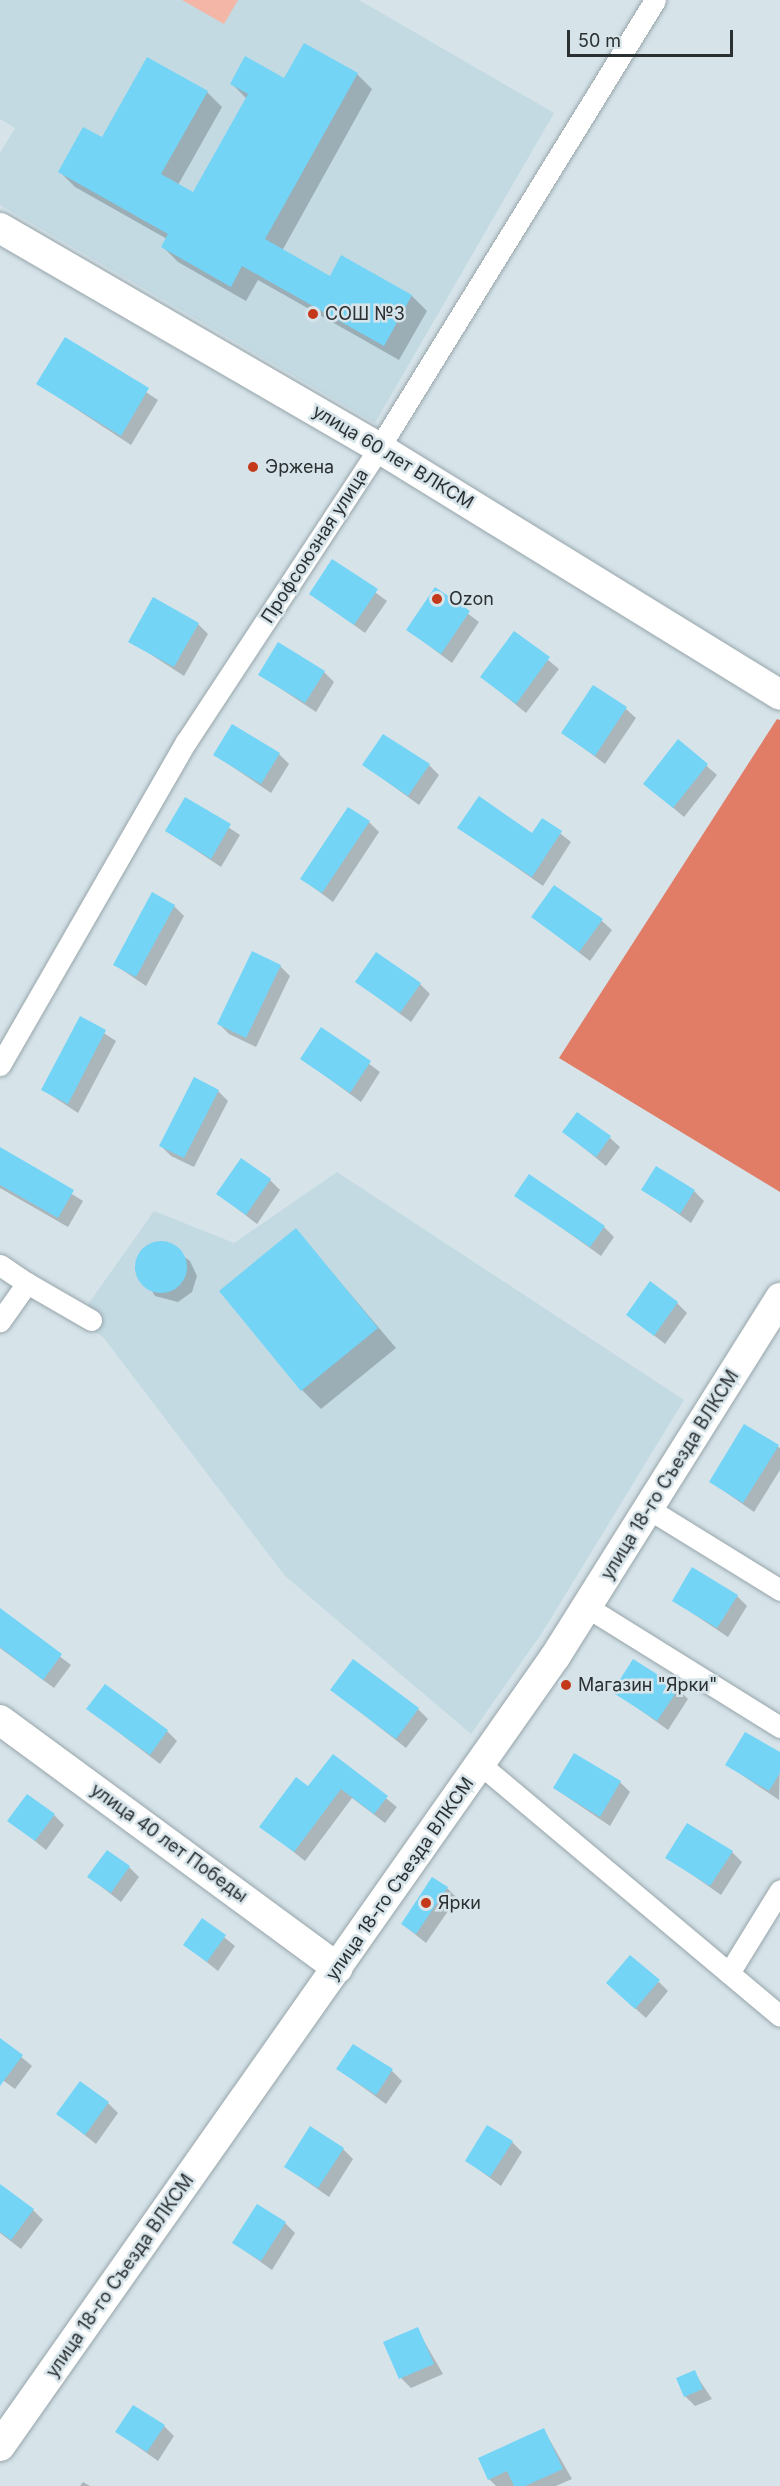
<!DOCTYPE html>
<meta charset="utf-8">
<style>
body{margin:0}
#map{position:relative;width:780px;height:2486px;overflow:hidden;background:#d6e4ea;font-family:Inter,sans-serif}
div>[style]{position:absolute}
.built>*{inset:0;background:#c3dae3}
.green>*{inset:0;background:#f3b6a7}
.forest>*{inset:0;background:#e17d66}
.shadow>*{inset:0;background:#0003}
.building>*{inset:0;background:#73d4f6}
.round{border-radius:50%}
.roads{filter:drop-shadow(0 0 2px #97a5aa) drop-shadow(0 0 2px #97a5aa)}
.street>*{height:21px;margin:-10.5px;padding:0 10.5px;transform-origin:10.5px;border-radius:10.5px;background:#fff}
.secondary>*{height:30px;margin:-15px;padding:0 15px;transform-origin:15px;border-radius:15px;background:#fff}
.dots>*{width:16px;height:16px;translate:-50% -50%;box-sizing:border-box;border:3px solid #d6e4ea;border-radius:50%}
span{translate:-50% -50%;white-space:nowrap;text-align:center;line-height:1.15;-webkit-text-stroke:5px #d6e4ea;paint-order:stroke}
.poi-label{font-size:18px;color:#2b3032}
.left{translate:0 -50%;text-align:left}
.street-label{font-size:18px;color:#2b3032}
.scale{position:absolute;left:567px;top:30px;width:166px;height:27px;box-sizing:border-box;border:3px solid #2b3032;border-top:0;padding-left:8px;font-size:18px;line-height:21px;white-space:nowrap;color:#2b3032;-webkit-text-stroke:4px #d6e4ea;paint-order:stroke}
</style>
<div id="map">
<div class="built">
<div style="clip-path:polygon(0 0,359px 0,554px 113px,375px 423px,0 205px,0 153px,15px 128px,0 119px)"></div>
<div style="clip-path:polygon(337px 1172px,684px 1400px,542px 1633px,471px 1734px,285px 1576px,103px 1337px,77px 1320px,154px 1211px,234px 1243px)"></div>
</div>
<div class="green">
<div style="clip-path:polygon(182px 0,238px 0,224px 24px)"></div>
</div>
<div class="forest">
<div style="clip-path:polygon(777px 719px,780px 720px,780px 1192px,559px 1058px)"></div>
</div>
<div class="shadow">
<div style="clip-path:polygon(304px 45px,357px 74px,372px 89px,282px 251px,330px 278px,342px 257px,412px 296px,427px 311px,399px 360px,258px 280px,246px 301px,178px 262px,163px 247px,167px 239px,75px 187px,60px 172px,103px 139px,207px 92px,222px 107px,178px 185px,193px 194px,247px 99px,232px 84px,284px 80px)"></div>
<div style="clip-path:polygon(65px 339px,158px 400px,131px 445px,38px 384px)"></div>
<div style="clip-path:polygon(333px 561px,387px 601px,365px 633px,310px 593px)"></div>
<div style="clip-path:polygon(435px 589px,479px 622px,452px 663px,408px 630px)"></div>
<div style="clip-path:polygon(198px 624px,208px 634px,184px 676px,130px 641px)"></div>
<div style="clip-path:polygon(515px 633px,559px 669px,526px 713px,482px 677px)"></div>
<div style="clip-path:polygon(324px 672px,334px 682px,316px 712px,260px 675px)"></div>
<div style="clip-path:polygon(626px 709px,636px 718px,605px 764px,563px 733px)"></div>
<div style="clip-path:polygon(678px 741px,717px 775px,684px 817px,645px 784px)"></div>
<div style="clip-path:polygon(279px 754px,289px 764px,271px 793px,215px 755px)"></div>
<div style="clip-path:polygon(364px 765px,429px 765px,439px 775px,419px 805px)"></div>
<div style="clip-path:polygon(186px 799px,240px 835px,221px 867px,167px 831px)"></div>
<div style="clip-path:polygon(543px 820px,571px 842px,543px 886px,459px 827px,533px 835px)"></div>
<div style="clip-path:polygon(369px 822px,379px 832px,333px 902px,302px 879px)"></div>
<div style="clip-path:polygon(174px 906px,184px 916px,146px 986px,115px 965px)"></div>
<div style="clip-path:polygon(533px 917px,602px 921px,612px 930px,590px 961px)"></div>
<div style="clip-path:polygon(280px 966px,290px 976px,256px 1047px,229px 1034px,219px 1024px)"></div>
<div style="clip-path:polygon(357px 982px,420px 984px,430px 994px,411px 1022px)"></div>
<div style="clip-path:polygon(81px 1018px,116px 1041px,78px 1113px,43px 1090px)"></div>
<div style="clip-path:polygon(322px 1029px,380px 1072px,361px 1102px,302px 1059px)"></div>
<div style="clip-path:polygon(218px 1091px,228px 1101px,194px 1167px,171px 1156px,161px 1146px)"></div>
<div style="clip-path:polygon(564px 1132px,610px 1138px,620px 1147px,606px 1166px)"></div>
<div style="clip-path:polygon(0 1149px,83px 1201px,68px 1227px,0 1188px)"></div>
<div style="clip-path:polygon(270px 1180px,280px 1190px,257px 1224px,218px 1194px)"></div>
<div style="clip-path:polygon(643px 1189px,694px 1191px,704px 1201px,691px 1223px)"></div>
<div style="clip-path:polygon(516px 1195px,604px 1227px,614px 1237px,601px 1256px)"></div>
<div style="clip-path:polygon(296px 1230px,396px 1348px,321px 1409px,302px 1390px)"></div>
<div style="clip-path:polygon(164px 1242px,190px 1261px,197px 1276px,192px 1292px,178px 1302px,155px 1296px,136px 1264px,142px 1250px)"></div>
<div style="clip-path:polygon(677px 1303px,687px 1313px,665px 1344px,628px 1315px)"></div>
<div style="clip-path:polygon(745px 1426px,780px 1448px,780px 1470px,754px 1512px,711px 1482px)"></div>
<div style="clip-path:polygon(737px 1596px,747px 1606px,728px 1637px,674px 1601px)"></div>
<div style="clip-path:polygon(0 1610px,71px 1665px,54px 1688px,0 1648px)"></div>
<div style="clip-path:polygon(678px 1689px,688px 1699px,668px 1730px,614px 1691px)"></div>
<div style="clip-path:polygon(332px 1690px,418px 1709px,428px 1719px,406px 1748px)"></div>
<div style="clip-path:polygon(88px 1709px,167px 1731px,177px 1741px,160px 1764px)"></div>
<div style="clip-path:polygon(780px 1754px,779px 1800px,727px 1765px)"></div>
<div style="clip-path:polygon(333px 1756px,397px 1807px,385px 1823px,352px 1798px,305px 1861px,261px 1826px,309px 1788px)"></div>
<div style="clip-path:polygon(620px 1782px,630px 1792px,610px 1826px,554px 1788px)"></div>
<div style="clip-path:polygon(54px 1815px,64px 1825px,46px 1850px,9px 1820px)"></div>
<div style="clip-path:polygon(732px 1852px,742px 1862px,721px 1895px,667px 1857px)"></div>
<div style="clip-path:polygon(129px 1867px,139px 1877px,121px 1902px,89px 1877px)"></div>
<div style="clip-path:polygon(447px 1888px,457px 1898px,426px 1943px,402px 1924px)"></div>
<div style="clip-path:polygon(203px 1920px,235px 1946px,218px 1971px,185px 1945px)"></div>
<div style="clip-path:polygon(659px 1982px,668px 1991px,646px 2018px,618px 1993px)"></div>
<div style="clip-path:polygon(0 2039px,32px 2066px,15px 2089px,0 2078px)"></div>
<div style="clip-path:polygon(338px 2069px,392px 2071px,402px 2081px,386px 2104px)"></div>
<div style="clip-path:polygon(108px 2103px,118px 2113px,96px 2144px,58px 2114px)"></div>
<div style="clip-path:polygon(512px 2142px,522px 2152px,501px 2186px,467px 2161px)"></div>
<div style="clip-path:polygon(343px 2149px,353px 2159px,329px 2197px,286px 2167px)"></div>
<div style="clip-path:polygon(0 2199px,33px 2210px,43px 2220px,21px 2249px,0 2233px)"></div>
<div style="clip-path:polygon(285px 2223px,295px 2233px,272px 2270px,234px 2243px)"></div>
<div style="clip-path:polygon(417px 2329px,443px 2374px,411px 2388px,401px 2378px)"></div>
<div style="clip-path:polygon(694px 2372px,712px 2399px,695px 2406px,685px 2396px)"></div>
<div style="clip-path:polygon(164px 2426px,174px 2436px,158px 2461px,117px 2432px)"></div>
<div style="clip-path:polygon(544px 2430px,572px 2479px,556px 2486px,496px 2486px,489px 2479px)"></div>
<div style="clip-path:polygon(83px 2482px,90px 2486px,80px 2486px)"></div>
</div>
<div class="building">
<div style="clip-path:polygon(304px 43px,358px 73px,265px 239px,330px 276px,341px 255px,412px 295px,384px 346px,242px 266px,231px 287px,161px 247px,168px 234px,58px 172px,83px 127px,102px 137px,147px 57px,208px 91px,161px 174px,193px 192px,248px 94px,230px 84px,245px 56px,284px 78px)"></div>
<div style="clip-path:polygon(65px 337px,149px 388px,121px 436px,36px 384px)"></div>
<div style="clip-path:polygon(332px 559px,378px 589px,354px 625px,309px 594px)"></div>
<div style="clip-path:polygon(435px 587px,470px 611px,441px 654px,406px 630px)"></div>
<div style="clip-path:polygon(153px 597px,199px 623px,174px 667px,128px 642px)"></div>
<div style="clip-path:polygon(514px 631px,550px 657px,516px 704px,480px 677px)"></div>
<div style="clip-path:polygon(278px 642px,325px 671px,305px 703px,258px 675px)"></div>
<div style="clip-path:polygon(593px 685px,627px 707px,595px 756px,561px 733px)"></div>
<div style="clip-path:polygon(232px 724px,280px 753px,261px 784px,213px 755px)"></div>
<div style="clip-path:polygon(383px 734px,430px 764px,408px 796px,362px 765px)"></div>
<div style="clip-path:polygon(678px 739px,708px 764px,673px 808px,643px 784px)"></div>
<div style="clip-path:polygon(479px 796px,532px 833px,542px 818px,562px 831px,532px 877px,457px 828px)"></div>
<div style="clip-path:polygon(185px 797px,231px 824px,211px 859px,165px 831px)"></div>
<div style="clip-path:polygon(348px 807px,370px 821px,322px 893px,300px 879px)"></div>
<div style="clip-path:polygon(554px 885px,603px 919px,579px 952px,531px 917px)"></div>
<div style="clip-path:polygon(152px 892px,175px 905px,136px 977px,113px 965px)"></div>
<div style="clip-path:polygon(252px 951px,281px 965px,246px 1038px,217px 1024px)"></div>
<div style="clip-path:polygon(376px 952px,421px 983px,400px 1013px,355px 982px)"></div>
<div style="clip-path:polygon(80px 1016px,106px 1030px,68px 1104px,41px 1090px)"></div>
<div style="clip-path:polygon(321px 1027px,371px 1061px,350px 1093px,300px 1059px)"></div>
<div style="clip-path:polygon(194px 1077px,219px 1090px,184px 1158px,159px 1146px)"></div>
<div style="clip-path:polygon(577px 1112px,611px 1136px,596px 1157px,562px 1132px)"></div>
<div style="clip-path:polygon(0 1147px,74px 1190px,58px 1218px,0 1185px)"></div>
<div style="clip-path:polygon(241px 1158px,271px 1179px,246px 1215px,216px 1194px)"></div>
<div style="clip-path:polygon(656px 1166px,695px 1190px,680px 1214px,641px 1190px)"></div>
<div style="clip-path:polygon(529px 1174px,605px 1226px,590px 1247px,514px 1196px)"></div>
<div style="clip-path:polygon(296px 1228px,378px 1328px,301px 1391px,219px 1291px)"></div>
<div class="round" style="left:135px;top:1241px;width:52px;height:52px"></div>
<div style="clip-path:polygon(650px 1281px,678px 1302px,654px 1336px,626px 1315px)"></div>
<div style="clip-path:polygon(744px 1424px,779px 1445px,743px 1503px,709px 1482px)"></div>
<div style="clip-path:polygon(692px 1567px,738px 1595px,717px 1628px,672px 1601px)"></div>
<div style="clip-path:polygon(0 1608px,62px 1654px,43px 1680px,0 1647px)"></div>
<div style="clip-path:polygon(353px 1659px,419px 1708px,396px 1739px,330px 1690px)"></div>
<div style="clip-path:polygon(633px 1659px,679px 1688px,657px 1721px,612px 1692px)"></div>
<div style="clip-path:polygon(105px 1684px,168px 1730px,150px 1755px,86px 1709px)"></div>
<div style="clip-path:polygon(745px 1732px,780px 1752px,780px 1773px,769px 1791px,725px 1765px)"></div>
<div style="clip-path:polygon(574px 1753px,621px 1781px,600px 1817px,553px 1788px)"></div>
<div style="clip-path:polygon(333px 1754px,388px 1796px,374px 1814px,341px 1789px,294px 1852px,259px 1827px,296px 1777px,308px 1786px)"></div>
<div style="clip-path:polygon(27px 1794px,55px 1814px,35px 1841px,7px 1821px)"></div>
<div style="clip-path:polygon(687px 1823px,733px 1851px,710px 1886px,665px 1858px)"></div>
<div style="clip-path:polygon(107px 1850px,130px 1866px,111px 1893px,87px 1877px)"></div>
<div style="clip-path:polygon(432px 1877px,448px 1887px,416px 1934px,401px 1924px)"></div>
<div style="clip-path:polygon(202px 1918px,226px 1935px,207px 1962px,183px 1945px)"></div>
<div style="clip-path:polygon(630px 1955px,660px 1980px,635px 2009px,606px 1983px)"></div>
<div style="clip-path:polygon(0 2038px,23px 2055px,0 2086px)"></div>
<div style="clip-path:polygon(353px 2044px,393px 2069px,376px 2095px,336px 2069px)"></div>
<div style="clip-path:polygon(80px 2081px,109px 2102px,85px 2135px,56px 2114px)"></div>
<div style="clip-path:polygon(487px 2125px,513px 2141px,490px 2177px,465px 2161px)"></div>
<div style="clip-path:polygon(310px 2126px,344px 2148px,318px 2188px,284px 2167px)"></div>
<div style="clip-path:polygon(0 2184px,34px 2209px,11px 2240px,0 2232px)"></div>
<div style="clip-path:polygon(257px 2204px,286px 2222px,261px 2261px,232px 2243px)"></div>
<div style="clip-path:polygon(418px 2327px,434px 2364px,399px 2379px,383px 2342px)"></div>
<div style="clip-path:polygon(695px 2370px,703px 2389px,684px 2397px,676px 2378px)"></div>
<div style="clip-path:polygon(133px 2405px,165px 2425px,147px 2452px,115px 2432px)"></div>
<div style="clip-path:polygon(544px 2428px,563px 2469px,525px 2486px,514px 2486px,507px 2471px,488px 2480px,478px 2458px)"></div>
</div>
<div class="roads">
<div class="street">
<div style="left:0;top:1065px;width:373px;rotate:-60.1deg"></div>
<div style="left:186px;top:742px;width:352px;rotate:-56.7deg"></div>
<div style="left:379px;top:448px;width:526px;rotate:-58.36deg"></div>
<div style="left:0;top:1265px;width:32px;rotate:34deg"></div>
<div style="left:27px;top:1283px;width:47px;rotate:125.4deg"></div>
<div style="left:27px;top:1283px;width:74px;rotate:30deg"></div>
<div style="left:649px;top:1509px;width:154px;rotate:31.7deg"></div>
<div style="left:587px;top:1607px;width:227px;rotate:31.9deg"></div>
<div style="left:481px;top:1765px;width:390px;rotate:40deg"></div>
<div style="left:729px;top:1973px;width:97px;rotate:-58.4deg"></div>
</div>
<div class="secondary">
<div style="left:0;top:228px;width:438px;rotate:30.1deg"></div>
<div style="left:379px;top:448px;width:471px;rotate:31.6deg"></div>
<div style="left:0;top:1720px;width:419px;rotate:36.3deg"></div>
<div style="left:0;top:2446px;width:965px;rotate:-54.88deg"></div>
<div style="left:555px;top:1657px;width:424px;rotate:-57.9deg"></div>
</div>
</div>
<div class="dots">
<div style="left:313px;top:314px;background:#c33919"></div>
<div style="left:253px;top:467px;background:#c33919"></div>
<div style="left:437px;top:599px;background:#c33919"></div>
<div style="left:566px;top:1685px;background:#c33919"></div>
<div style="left:426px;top:1903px;background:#c33919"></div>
</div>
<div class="poi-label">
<span class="left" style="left:325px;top:314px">СОШ №3</span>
<span class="left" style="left:265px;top:467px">Эржена</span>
<span class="left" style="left:449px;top:599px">Ozon</span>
<span class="left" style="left:578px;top:1685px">Магазин "Ярки"</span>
<span class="left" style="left:438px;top:1903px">Ярки</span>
</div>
<div class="street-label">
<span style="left:393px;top:457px;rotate:31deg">улица 60 лет ВЛКСМ</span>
<span style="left:315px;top:546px;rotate:-57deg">Профсоюзная улица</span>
<span style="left:670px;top:1475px;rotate:-58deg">улица 18-го Съезда ВЛКСМ</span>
<span style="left:169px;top:1843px;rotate:36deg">улица 40 лет Победы</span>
<span style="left:400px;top:1879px;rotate:-55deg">улица 18-го Съезда ВЛКСМ</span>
<span style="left:120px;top:2276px;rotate:-55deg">улица 18-го Съезда ВЛКСМ</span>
</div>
<div class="scale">50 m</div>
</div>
